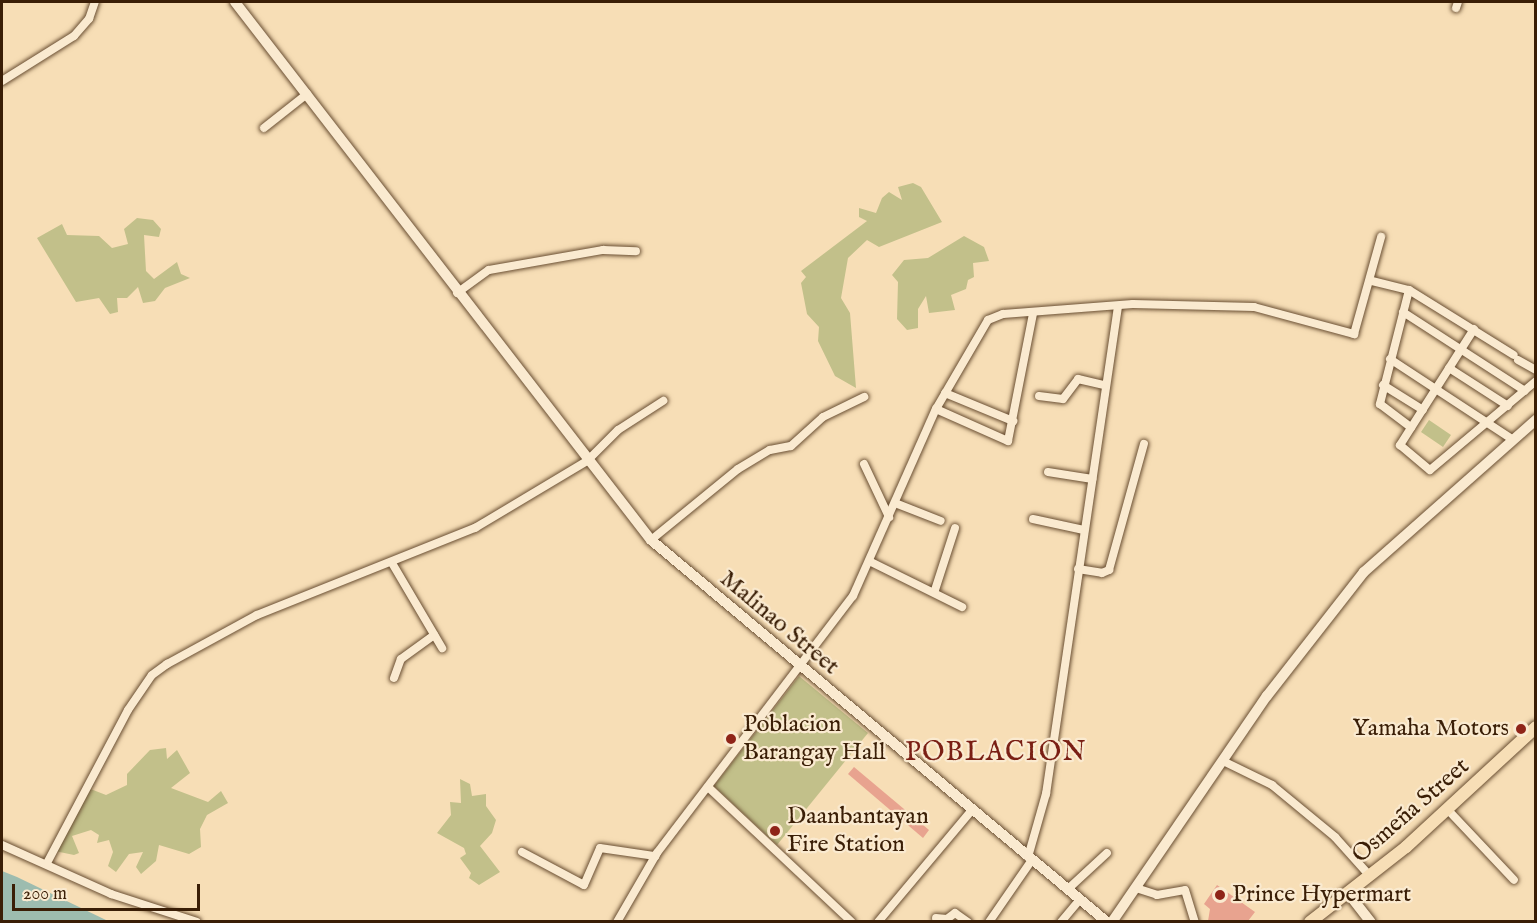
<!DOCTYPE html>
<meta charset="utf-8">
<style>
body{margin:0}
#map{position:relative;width:1537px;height:923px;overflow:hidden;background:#f7deb6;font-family:"IM FELL English",serif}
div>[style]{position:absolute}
.green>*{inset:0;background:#c2c08a}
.water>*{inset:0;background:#9dbcaf}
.building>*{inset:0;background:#e8a38f}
.roads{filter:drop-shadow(0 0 2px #694e32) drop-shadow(0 0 2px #694e32)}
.street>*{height:8px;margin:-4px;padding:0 4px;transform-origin:4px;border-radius:4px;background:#faead0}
.secondary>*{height:10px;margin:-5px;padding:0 5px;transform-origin:5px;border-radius:5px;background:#faead0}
.primary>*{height:12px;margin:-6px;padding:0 6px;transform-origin:6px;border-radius:6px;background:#f7deb6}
.dots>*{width:16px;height:16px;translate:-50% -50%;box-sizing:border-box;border:3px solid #faead0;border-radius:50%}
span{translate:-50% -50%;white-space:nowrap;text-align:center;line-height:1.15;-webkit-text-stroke:4.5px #faead0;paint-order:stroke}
.street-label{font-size:24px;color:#3a1e06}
.poi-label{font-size:24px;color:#3a1e06}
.left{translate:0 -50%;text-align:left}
.right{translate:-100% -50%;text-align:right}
.quarter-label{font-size:27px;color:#7a1f14;letter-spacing:1.5px}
.frame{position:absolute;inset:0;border:3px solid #3a1e06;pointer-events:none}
.scale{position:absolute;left:12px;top:884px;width:188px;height:27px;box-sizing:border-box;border:3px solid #3a1e06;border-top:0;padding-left:8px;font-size:18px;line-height:21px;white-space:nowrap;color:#3a1e06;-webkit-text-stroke:4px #faead0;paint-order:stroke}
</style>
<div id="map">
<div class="green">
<div style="clip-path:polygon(913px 183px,921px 187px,942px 222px,879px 247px,867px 240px,848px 258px,841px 298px,850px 313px,856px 388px,835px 376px,818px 341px,819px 327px,807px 314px,801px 283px,806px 277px,801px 271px,867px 221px,859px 217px,859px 208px,876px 213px,882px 198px,889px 192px,902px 200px,898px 187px)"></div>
<div style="clip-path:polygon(137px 218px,153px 220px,161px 229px,159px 237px,144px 235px,146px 271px,154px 279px,177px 262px,181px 274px,190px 278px,165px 288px,155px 301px,143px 303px,138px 287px,127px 298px,117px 298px,118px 312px,110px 314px,99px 298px,76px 302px,37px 238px,62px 224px,67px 235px,99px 236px,112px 248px,128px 244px,124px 229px)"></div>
<div style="clip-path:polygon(964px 236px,984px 247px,989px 261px,973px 263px,974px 277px,968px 280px,966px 289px,951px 295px,955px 310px,929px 313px,926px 296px,918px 309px,918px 328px,907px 330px,897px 319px,898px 282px,892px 275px,904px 260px,928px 258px)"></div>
<div style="clip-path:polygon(1429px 420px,1451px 435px,1443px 447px,1421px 432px)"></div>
<div style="clip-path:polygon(799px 676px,868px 733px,777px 845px,714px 786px)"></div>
<div style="clip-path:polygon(166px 748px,167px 759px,177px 750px,190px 773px,171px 788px,208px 802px,221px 791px,228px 803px,207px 815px,200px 829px,201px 847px,189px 854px,159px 845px,156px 861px,141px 874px,136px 867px,143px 852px,129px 854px,116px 872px,108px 866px,113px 852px,109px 840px,97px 843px,99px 835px,91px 830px,72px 836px,79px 853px,74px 855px,50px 850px,88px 788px,106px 795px,127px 785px,127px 774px,150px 750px)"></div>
<div style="clip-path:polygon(460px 779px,470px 784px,472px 796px,486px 794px,486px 806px,496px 820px,492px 833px,480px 846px,500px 872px,479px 885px,469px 878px,471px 873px,460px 858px,466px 854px,464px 848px,437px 833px,451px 815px,450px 802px,461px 803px)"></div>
</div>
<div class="water">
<div style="clip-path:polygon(2px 871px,17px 877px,108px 921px,2px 921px)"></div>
</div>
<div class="building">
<div style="clip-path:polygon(854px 767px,929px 830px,923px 838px,848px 774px)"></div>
<div style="clip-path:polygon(1217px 885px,1255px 912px,1248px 921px,1208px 921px,1210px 909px,1204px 904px)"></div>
</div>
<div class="roads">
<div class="street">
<div style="left:1456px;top:8px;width:6px;rotate:-72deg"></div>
<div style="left:2px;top:81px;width:85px;rotate:-32deg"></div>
<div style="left:74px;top:36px;width:23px;rotate:-49deg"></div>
<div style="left:89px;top:19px;width:18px;rotate:-71deg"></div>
<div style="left:264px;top:128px;width:55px;rotate:-38.3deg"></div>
<div style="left:1372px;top:281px;width:38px;rotate:14deg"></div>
<div style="left:1409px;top:290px;width:123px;rotate:31.8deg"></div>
<div style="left:1409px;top:290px;width:118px;rotate:104.3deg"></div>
<div style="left:1380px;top:404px;width:39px;rotate:37deg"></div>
<div style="left:457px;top:293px;width:39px;rotate:-36deg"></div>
<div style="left:489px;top:270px;width:116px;rotate:-10deg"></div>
<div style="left:603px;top:250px;width:33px;rotate:2deg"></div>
<div style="left:1403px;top:312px;width:145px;rotate:32.9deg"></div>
<div style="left:1474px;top:329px;width:138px;rotate:122.5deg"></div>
<div style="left:1400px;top:445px;width:39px;rotate:40deg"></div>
<div style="left:1430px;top:470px;width:138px;rotate:-40deg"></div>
<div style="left:1390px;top:359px;width:146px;rotate:33.3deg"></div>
<div style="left:1518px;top:360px;width:21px;rotate:29deg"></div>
<div style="left:1449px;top:368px;width:70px;rotate:32.8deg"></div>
<div style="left:1383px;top:385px;width:47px;rotate:32deg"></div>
<div style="left:945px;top:393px;width:74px;rotate:22.4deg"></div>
<div style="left:1039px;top:396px;width:24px;rotate:7deg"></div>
<div style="left:1063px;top:399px;width:25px;rotate:-53deg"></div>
<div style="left:1078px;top:379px;width:28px;rotate:13deg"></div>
<div style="left:936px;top:409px;width:79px;rotate:24deg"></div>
<div style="left:1008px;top:441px;width:129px;rotate:-78.9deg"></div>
<div style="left:864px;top:464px;width:59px;rotate:64.7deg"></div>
<div style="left:1048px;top:472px;width:45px;rotate:9deg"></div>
<div style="left:895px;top:503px;width:49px;rotate:21.4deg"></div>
<div style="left:1033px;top:519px;width:52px;rotate:12.2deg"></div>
<div style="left:651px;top:540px;width:112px;rotate:-39.2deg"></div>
<div style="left:738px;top:469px;width:37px;rotate:-31deg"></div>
<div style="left:770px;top:450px;width:21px;rotate:-11deg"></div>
<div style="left:791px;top:446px;width:43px;rotate:-42.2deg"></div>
<div style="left:823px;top:417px;width:46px;rotate:-26deg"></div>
<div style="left:869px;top:561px;width:104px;rotate:26.3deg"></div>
<div style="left:392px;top:563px;width:99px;rotate:59.5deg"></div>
<div style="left:1078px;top:569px;width:24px;rotate:9deg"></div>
<div style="left:1102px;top:573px;width:8px;rotate:-23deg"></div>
<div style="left:1109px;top:570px;width:131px;rotate:-74.5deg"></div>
<div style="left:935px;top:590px;width:65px;rotate:-72.1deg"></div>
<div style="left:394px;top:678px;width:20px;rotate:-70deg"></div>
<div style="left:401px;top:659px;width:41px;rotate:-36deg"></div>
<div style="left:1223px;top:761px;width:55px;rotate:26.1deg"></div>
<div style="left:1272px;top:785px;width:82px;rotate:39.5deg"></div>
<div style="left:1335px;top:837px;width:52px;rotate:48.1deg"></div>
<div style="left:708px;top:787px;width:197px;rotate:43.2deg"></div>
<div style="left:1448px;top:810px;width:96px;rotate:46.7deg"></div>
<div style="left:2px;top:845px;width:120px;rotate:24.2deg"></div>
<div style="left:111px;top:894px;width:90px;rotate:18deg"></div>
<div style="left:522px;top:852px;width:70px;rotate:28deg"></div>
<div style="left:584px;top:885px;width:40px;rotate:-66.6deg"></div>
<div style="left:600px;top:848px;width:56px;rotate:8.3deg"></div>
<div style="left:1028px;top:857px;width:66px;rotate:-74.1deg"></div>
<div style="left:1046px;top:794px;width:493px;rotate:-81.6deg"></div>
<div style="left:47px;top:863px;width:173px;rotate:-62.1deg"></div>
<div style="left:128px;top:710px;width:42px;rotate:-55.6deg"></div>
<div style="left:152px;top:675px;width:19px;rotate:-36deg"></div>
<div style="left:167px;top:664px;width:102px;rotate:-28.6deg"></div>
<div style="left:257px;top:615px;width:235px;rotate:-21.8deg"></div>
<div style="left:475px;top:528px;width:131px;rotate:-30.9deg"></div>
<div style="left:587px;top:461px;width:44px;rotate:-45deg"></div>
<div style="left:618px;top:430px;width:54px;rotate:-32.8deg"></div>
<div style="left:1136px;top:888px;width:22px;rotate:18deg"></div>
<div style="left:1157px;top:895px;width:28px;rotate:-10deg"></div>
<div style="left:1185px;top:890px;width:34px;rotate:73deg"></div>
<div style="left:1068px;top:889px;width:53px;rotate:-42.7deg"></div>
<div style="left:936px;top:918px;width:11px;rotate:5deg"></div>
<div style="left:947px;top:919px;width:10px;rotate:-37deg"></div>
<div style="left:955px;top:913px;width:16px;rotate:35deg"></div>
<div style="left:617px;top:922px;width:80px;rotate:-59.9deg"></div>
<div style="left:657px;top:853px;width:323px;rotate:-52.7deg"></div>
<div style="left:853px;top:596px;width:205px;rotate:-66.1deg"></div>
<div style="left:936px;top:409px;width:103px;rotate:-59.7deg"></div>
<div style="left:988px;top:320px;width:16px;rotate:-22deg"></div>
<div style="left:1003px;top:314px;width:130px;rotate:-4.4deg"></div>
<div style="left:1133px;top:304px;width:121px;rotate:1.4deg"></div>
<div style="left:1254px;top:307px;width:104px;rotate:15.1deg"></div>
<div style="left:1354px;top:334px;width:101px;rotate:-74.4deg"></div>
<div style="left:878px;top:922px;width:146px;rotate:-50deg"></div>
<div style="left:989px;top:922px;width:75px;rotate:-55.3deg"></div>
<div style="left:1061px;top:922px;width:30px;rotate:-50deg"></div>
</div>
<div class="secondary">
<div style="left:235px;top:2px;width:680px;rotate:52.29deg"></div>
<div style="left:651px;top:540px;width:595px;rotate:39.95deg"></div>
<div style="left:1348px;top:893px;width:37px;rotate:52deg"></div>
<div style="left:1112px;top:922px;width:274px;rotate:-55.6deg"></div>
<div style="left:1267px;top:696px;width:157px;rotate:-52deg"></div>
<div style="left:1364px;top:572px;width:230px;rotate:-41.5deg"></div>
</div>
<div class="primary">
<div style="left:1310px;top:922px;width:122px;rotate:-38deg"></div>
<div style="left:1406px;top:847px;width:177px;rotate:-42.7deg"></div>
</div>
</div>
<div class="dots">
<div style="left:1521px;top:729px;background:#8f2418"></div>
<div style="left:731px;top:739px;background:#8f2418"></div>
<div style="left:775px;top:831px;background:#8f2418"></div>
<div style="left:1220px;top:895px;background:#8f2418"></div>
</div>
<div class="street-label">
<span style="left:779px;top:623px;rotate:40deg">Malinao Street</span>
<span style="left:1411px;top:811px;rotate:-41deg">Osmeña Street</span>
</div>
<div class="poi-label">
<span class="left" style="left:743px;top:739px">Poblacion<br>Barangay Hall</span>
<span class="right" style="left:1509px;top:729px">Yamaha Motors</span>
<span class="left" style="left:787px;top:831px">Daanbantayan<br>Fire Station</span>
<span class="left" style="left:1232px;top:895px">Prince Hypermart</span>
</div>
<div class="quarter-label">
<span style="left:996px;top:754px">POBLACION</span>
</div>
<div class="frame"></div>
<div class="scale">200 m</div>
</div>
